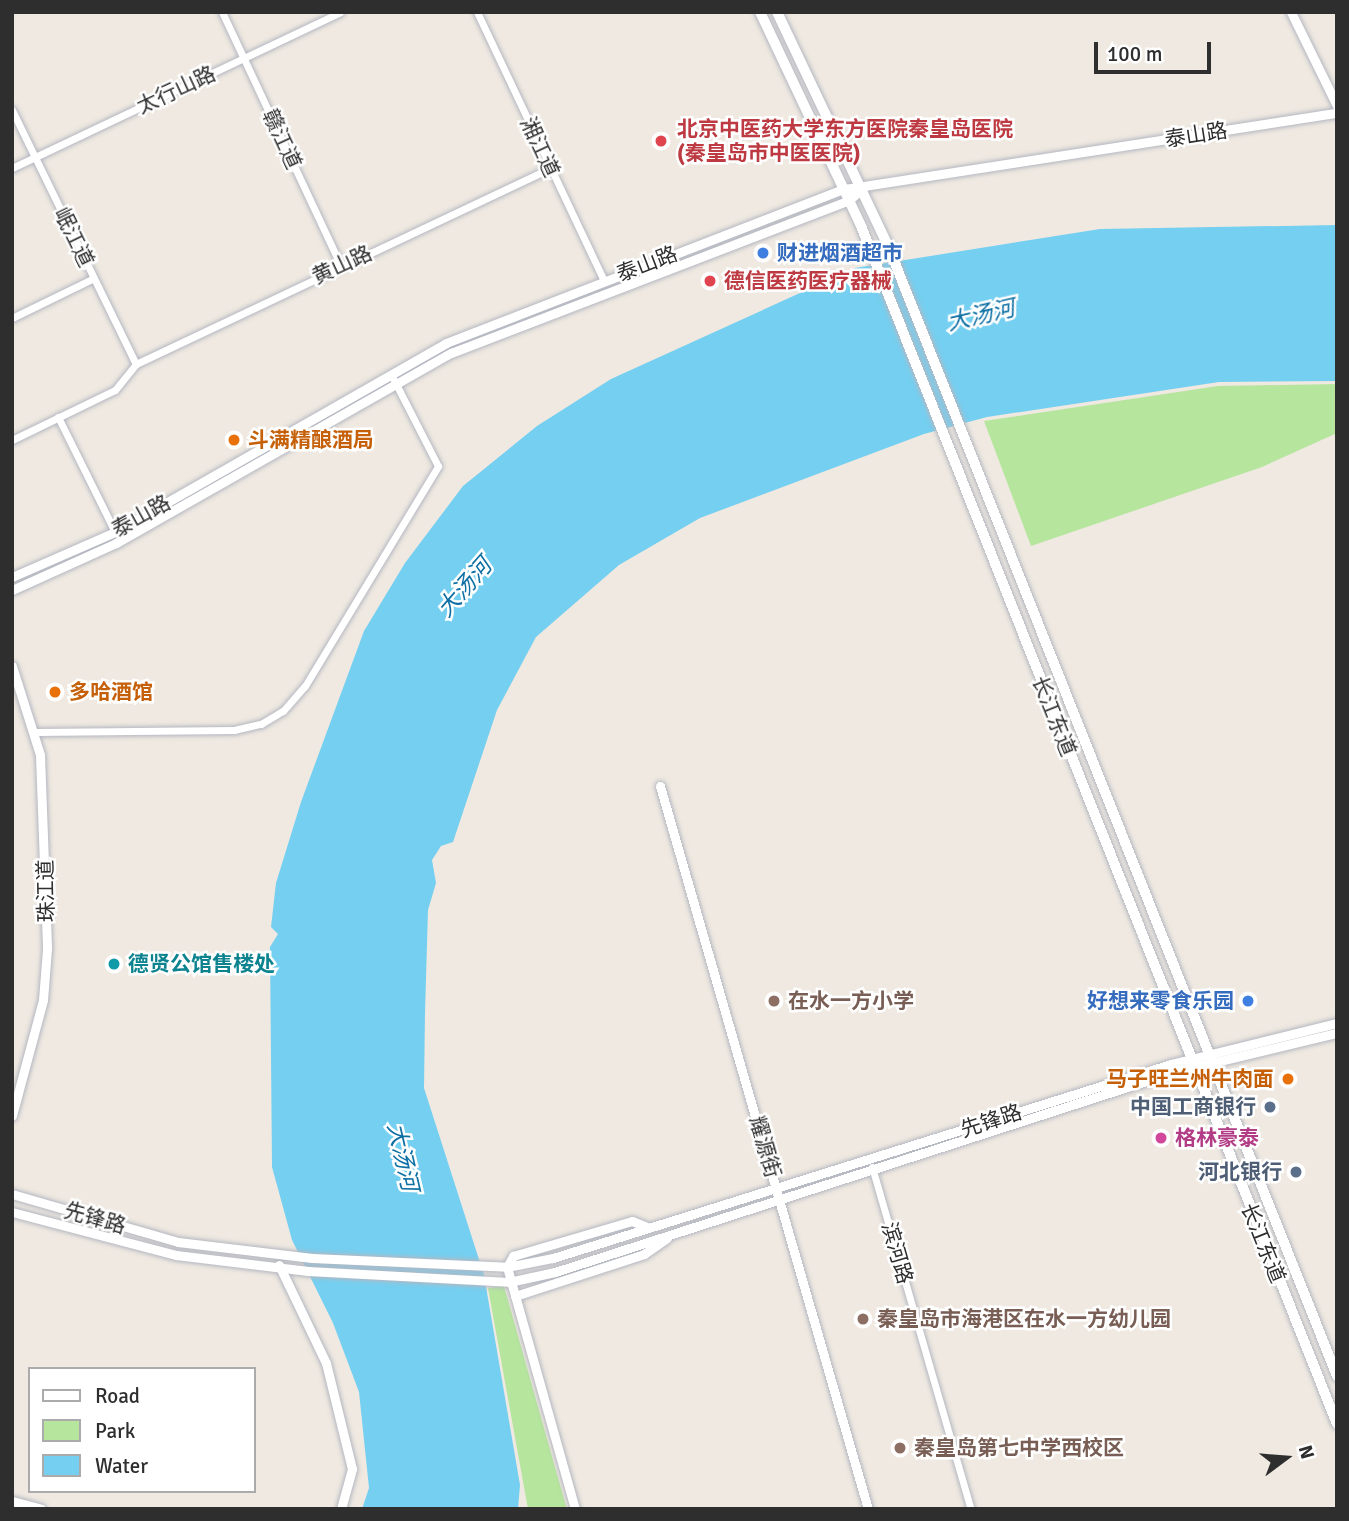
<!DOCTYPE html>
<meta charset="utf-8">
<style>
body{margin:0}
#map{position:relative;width:1349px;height:1521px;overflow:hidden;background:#efe9e1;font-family:Signika,"Noto Sans SC",sans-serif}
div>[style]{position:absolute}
.green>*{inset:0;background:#b6e59e}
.water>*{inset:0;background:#75cff0}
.roads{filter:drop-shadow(0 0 2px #b4b7c1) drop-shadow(0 0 2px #b4b7c1)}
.minor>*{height:7px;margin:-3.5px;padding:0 3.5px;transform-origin:3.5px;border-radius:3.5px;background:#fff}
.tertiary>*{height:9px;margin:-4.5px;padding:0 4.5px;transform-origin:4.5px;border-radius:4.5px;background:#fff}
.secondary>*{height:10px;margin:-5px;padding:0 5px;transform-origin:5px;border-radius:5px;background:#fff}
.dots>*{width:19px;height:19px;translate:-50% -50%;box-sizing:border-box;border:4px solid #fff;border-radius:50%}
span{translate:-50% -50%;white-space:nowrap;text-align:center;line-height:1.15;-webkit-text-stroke:5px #fff;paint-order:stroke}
.street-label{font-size:21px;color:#2e2e2e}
.health-label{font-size:21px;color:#be3a42;font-weight:700}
.left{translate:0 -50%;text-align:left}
.shop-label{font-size:21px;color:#366cbe;font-weight:700}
.right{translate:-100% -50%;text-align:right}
.food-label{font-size:21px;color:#c56008;font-weight:700}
.culture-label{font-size:21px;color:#0d838f;font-weight:700}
.education-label{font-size:21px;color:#785e54;font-weight:700}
.service-label{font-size:21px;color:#4e5e75;font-weight:700}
.hotel-label{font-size:21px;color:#b23c85;font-weight:700}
.water-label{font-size:23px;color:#0d6fa3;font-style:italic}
.frame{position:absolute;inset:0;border:14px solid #2e2e2e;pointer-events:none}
.legend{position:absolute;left:28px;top:1367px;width:228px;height:126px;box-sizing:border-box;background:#fff;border:2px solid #ababab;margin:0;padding:9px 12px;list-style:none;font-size:21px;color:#2e2e2e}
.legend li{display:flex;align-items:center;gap:14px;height:35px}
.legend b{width:35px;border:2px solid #ababab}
.north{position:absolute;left:1251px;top:1423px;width:70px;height:70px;-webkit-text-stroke:5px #fff;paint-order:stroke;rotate:74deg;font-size:19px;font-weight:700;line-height:28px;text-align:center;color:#2e2e2e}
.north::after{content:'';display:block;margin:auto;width:24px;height:32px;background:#2e2e2e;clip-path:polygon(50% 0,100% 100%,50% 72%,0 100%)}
.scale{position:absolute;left:1094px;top:42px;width:117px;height:32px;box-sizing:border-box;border:4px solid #2e2e2e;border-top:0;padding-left:9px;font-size:21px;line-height:24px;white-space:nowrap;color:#2e2e2e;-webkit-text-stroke:5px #fff;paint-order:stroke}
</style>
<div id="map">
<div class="green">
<div style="clip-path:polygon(1337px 384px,1337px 433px,1262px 467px,1031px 546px,984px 421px,1218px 386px)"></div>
<div style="clip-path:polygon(504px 1286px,555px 1467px,567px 1509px,528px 1509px,488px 1288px)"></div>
</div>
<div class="water">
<div style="clip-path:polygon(1337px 225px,1337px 381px,1219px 382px,987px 417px,924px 434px,700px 518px,619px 565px,536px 637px,497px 710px,453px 842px,441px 846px,432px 860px,436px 883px,428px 910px,425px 1013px,424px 1088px,484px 1275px,520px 1485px,518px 1509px,362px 1509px,369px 1488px,359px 1392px,333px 1323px,292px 1240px,272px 1167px,270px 947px,278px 934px,271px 927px,276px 883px,301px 802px,364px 631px,405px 563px,463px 486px,537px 426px,611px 379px,855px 268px,1100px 229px)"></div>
</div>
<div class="roads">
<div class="minor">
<div style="left:222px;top:12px;width:280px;rotate:64.9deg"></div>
<div style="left:477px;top:12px;width:297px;rotate:64.7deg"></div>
<div style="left:12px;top:110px;width:283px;rotate:64deg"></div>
<div style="left:12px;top:168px;width:363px;rotate:-25.4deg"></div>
<div style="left:12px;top:318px;width:91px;rotate:-26deg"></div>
<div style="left:58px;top:417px;width:128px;rotate:63.6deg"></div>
<div style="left:12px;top:440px;width:114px;rotate:-25.9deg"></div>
<div style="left:115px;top:390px;width:33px;rotate:-51deg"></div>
<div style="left:136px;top:364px;width:458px;rotate:-25.3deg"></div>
<div style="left:35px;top:732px;width:199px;rotate:-0.6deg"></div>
<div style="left:234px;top:730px;width:28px;rotate:-13deg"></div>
<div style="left:261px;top:724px;width:26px;rotate:-31deg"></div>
<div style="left:283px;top:711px;width:33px;rotate:-49deg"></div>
<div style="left:305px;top:686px;width:257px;rotate:-58.8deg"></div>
<div style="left:438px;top:466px;width:103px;rotate:-117.1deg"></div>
<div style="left:872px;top:1167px;width:356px;rotate:73.9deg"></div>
</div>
<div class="tertiary">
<div style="left:1291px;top:12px;width:105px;rotate:63.9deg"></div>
<div style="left:12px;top:577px;width:112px;rotate:-23.6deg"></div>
<div style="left:115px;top:532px;width:381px;rotate:-29.7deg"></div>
<div style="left:446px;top:343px;width:427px;rotate:-21.2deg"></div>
<div style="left:844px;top:189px;width:499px;rotate:-8.8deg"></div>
<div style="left:12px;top:590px;width:114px;rotate:-24.3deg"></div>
<div style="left:116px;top:543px;width:385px;rotate:-29.6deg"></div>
<div style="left:451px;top:353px;width:426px;rotate:-21deg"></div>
<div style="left:849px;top:200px;width:20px;rotate:-41deg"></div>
<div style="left:12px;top:666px;width:93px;rotate:72.5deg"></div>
<div style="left:40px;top:755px;width:194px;rotate:87.9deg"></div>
<div style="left:47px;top:949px;width:51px;rotate:94.5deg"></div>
<div style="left:43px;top:1000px;width:120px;rotate:105deg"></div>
<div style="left:660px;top:786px;width:752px;rotate:73.95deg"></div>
<div style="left:12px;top:1194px;width:173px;rotate:16.1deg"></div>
<div style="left:178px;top:1242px;width:135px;rotate:6.8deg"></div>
<div style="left:312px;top:1258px;width:195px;rotate:2.6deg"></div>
<div style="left:507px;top:1267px;width:47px;rotate:-11.1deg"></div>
<div style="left:553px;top:1258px;width:648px;rotate:-17.43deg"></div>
<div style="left:1171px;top:1064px;width:171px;rotate:-13.9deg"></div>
<div style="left:12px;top:1212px;width:170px;rotate:14.7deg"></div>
<div style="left:176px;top:1255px;width:133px;rotate:6.9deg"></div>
<div style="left:308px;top:1271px;width:201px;rotate:3.1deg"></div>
<div style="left:509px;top:1282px;width:47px;rotate:-12.3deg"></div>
<div style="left:555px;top:1272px;width:651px;rotate:-17.91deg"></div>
<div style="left:1174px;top:1072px;width:168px;rotate:-13.5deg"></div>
<div style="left:279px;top:1265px;width:109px;rotate:64.4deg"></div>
<div style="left:326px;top:1363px;width:109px;rotate:76.2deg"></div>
<div style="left:352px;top:1469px;width:41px;rotate:105.4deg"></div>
<div style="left:507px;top:1267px;width:251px;rotate:74.3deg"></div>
<div style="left:507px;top:1267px;width:13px;rotate:-61deg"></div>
<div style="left:513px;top:1256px;width:124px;rotate:-16.4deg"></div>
<div style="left:632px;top:1221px;width:18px;rotate:22deg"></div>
<div style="left:515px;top:1296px;width:136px;rotate:-18deg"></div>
<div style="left:644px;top:1254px;width:28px;rotate:-35deg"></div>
<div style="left:12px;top:1501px;width:30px;rotate:15deg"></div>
</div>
<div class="secondary">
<div style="left:760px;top:12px;width:237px;rotate:64.7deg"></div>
<div style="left:861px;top:226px;width:1289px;rotate:68.33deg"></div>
<div style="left:777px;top:12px;width:261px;rotate:64.6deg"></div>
<div style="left:889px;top:248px;width:1214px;rotate:68.34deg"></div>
</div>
</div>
<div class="dots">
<div style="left:661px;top:141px;background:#e0444e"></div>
<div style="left:763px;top:253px;background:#3f7fe0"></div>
<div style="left:710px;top:281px;background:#e0444e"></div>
<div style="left:234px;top:440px;background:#e8710a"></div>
<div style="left:55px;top:692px;background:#e8710a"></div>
<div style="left:114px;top:964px;background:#0f9aa8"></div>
<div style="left:774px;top:1001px;background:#8d6e63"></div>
<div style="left:1248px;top:1001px;background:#3f7fe0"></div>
<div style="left:1288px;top:1079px;background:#e8710a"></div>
<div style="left:1270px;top:1107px;background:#5c6f8a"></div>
<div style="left:1161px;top:1138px;background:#d1479c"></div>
<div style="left:1296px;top:1172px;background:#5c6f8a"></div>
<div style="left:863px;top:1319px;background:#8d6e63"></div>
<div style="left:900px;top:1448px;background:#8d6e63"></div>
</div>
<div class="street-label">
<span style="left:176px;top:90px;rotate:-25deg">太行山路</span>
<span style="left:1196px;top:135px;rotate:-9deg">泰山路</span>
<span style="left:282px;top:139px;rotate:65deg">赣江道</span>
<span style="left:540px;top:147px;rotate:65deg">湘江道</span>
<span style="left:74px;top:237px;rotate:64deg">岷江道</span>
<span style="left:647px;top:264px;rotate:-21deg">泰山路</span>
<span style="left:342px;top:265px;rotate:-25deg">黄山路</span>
<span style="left:141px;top:516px;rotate:-29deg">泰山路</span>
<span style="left:1054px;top:716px;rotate:68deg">长江东道</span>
<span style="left:46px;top:891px;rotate:-91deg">珠江道</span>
<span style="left:991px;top:1121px;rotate:-18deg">先锋路</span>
<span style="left:765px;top:1147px;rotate:74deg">耀源街</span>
<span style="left:95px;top:1218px;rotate:16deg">先锋路</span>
<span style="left:1263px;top:1243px;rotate:68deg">长江东道</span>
<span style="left:897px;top:1253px;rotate:74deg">滨河路</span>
</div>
<div class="health-label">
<span class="left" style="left:677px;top:141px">北京中医药大学东方医院秦皇岛医院<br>(秦皇岛市中医医院)</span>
<span class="left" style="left:724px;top:281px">德信医药医疗器械</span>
</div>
<div class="shop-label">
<span class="left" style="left:777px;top:253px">财进烟酒超市</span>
<span class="right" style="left:1234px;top:1001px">好想来零食乐园</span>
</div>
<div class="food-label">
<span class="left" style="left:248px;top:440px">斗满精酿酒局</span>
<span class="left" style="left:69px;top:692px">多哈酒馆</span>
<span class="right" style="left:1274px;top:1079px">马子旺兰州牛肉面</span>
</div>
<div class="culture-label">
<span class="left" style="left:128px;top:964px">德贤公馆售楼处</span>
</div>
<div class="education-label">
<span class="left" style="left:788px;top:1001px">在水一方小学</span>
<span class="left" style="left:877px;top:1319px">秦皇岛市海港区在水一方幼儿园</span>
<span class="left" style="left:914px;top:1448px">秦皇岛第七中学西校区</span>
</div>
<div class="service-label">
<span class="right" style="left:1256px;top:1107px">中国工商银行</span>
<span class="right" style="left:1282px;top:1172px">河北银行</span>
</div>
<div class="hotel-label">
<span class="left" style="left:1175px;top:1138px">格林豪泰</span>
</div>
<div class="water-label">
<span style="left:981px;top:316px;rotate:-13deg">大汤河</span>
<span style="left:465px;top:588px;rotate:-49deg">大汤河</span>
<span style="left:402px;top:1157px;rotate:77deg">大汤河</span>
</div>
<div class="frame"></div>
<ul class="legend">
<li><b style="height:9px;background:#fff"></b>Road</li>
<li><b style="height:19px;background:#b6e59e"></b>Park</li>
<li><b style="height:19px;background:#75cff0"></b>Water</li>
</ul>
<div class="north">N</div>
<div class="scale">100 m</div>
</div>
